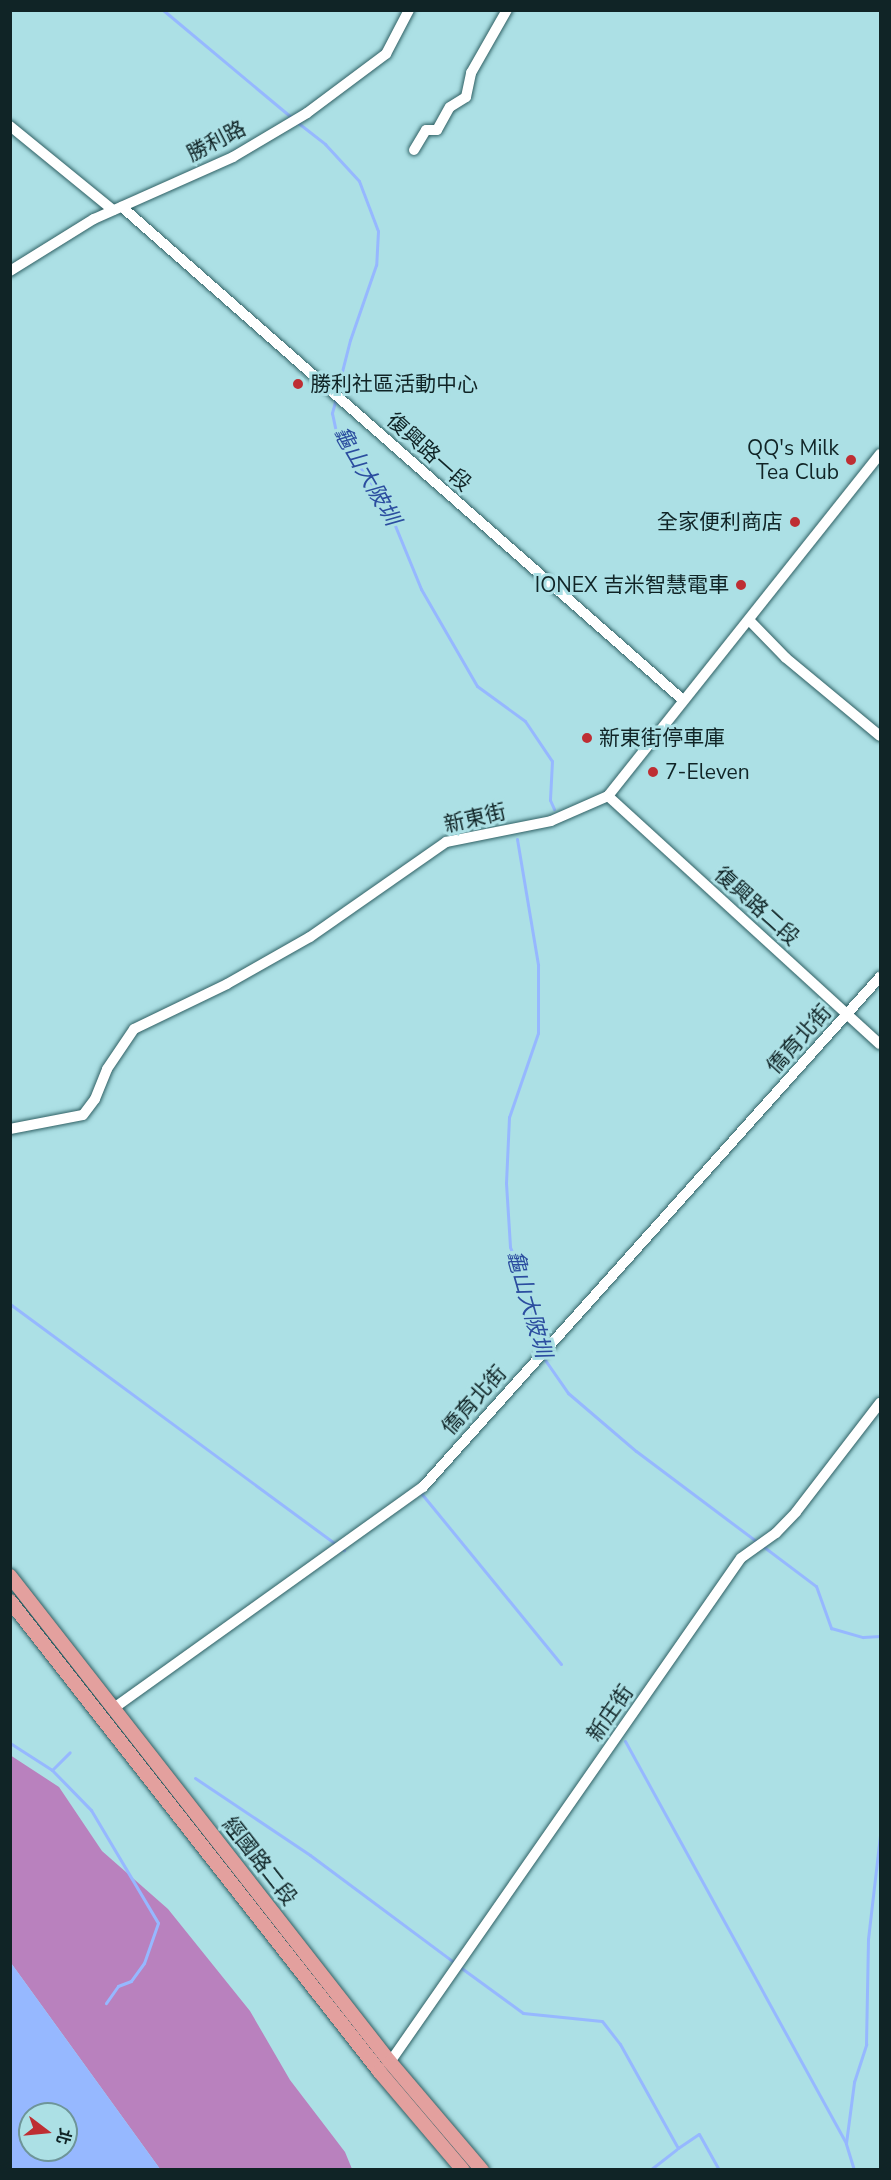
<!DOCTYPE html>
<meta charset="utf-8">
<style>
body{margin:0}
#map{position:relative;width:891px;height:2180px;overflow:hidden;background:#ace0e5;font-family:"Nunito Sans","Noto Sans TC",sans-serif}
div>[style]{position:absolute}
.forest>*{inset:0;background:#b981be}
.water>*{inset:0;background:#96b8ff}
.stream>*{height:3px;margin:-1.5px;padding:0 1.5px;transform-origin:1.5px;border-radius:1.5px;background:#96b8ff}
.roads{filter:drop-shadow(0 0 2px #2f6064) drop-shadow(0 0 2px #2f6064)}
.minor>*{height:10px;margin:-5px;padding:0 5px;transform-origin:5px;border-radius:5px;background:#fff}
.major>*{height:14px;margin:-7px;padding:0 7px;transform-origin:7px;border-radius:7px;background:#e3a09e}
.dots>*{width:16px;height:16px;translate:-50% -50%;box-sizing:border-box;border:3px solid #ace0e5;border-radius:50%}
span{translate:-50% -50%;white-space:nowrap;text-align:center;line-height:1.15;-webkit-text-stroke:6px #ace0e5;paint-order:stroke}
.street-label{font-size:21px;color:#102426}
.poi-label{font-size:21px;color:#102426}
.left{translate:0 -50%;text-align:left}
.right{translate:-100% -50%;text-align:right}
.water-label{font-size:22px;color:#2b4d9f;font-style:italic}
.frame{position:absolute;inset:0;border:12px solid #102426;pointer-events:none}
.north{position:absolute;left:18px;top:2102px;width:60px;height:60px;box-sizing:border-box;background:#ace0e5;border:2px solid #6e9599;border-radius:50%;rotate:106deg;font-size:16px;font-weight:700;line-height:24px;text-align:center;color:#102426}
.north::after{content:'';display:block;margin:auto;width:21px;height:27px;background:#be2e33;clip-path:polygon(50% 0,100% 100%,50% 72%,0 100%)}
</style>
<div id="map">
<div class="forest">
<div style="clip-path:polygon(10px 1755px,59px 1787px,102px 1851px,168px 1909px,250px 2011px,290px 2080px,345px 2152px,352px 2169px,160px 2169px,11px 1963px)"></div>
</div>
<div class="water">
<div style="clip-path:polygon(evenodd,10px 1963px,11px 1963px,160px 2169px,11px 2169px,10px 1963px,30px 2114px,66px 2114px,66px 2150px,30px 2150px,30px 2114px)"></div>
</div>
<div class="stream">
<div style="left:163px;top:10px;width:168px;rotate:39.9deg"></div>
<div style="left:297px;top:122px;width:36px;rotate:38deg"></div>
<div style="left:325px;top:144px;width:50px;rotate:47.4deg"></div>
<div style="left:359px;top:181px;width:53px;rotate:69.2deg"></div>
<div style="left:378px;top:231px;width:34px;rotate:93deg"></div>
<div style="left:376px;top:265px;width:79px;rotate:109.1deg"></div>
<div style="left:350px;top:340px;width:53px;rotate:104.3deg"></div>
<div style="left:336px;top:398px;width:16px;rotate:105deg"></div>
<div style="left:332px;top:413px;width:19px;rotate:78deg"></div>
<div style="left:336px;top:432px;width:90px;rotate:55.4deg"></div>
<div style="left:387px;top:506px;width:90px;rotate:67.7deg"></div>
<div style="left:421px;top:589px;width:112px;rotate:60deg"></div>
<div style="left:477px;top:686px;width:59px;rotate:36.1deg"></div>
<div style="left:525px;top:721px;width:48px;rotate:56deg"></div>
<div style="left:552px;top:761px;width:39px;rotate:93deg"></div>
<div style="left:550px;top:800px;width:10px;rotate:66deg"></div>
<div style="left:517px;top:839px;width:128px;rotate:80.5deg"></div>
<div style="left:538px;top:965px;width:68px;rotate:90deg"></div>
<div style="left:538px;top:1033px;width:89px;rotate:109deg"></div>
<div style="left:509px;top:1117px;width:66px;rotate:92.6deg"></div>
<div style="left:506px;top:1183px;width:64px;rotate:86.4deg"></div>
<div style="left:510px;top:1247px;width:49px;rotate:68.6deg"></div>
<div style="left:528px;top:1293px;width:59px;rotate:77.4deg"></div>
<div style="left:10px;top:1304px;width:415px;rotate:36.4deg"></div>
<div style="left:543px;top:1357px;width:44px;rotate:55.2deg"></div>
<div style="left:568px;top:1393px;width:89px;rotate:40.5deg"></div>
<div style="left:636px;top:1451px;width:225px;rotate:36.9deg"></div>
<div style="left:816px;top:1586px;width:45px;rotate:70.3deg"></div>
<div style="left:831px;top:1628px;width:33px;rotate:16deg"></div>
<div style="left:863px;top:1637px;width:17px;rotate:-3deg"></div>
<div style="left:421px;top:1493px;width:221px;rotate:50.7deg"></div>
<div style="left:625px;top:1741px;width:459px;rotate:61.2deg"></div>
<div style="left:10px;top:1743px;width:50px;rotate:32.7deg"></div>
<div style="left:52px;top:1770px;width:56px;rotate:45.7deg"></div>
<div style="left:91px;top:1810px;width:131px;rotate:59.3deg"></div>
<div style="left:158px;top:1923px;width:42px;rotate:109.3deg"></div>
<div style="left:144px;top:1963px;width:22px;rotate:126deg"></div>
<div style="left:131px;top:1981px;width:14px;rotate:159deg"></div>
<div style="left:118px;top:1986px;width:21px;rotate:125deg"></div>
<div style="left:52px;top:1770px;width:25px;rotate:-45deg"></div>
<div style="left:195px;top:1778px;width:138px;rotate:33.8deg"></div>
<div style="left:310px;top:1855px;width:181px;rotate:36.7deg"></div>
<div style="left:460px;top:1967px;width:78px;rotate:36.1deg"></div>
<div style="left:523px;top:2013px;width:79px;rotate:5.8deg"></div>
<div style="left:602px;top:2021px;width:29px;rotate:52deg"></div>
<div style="left:620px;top:2044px;width:119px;rotate:60.9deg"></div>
<div style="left:678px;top:2148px;width:25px;rotate:-34deg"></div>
<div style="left:699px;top:2134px;width:41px;rotate:60.9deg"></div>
<div style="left:650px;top:2170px;width:34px;rotate:-38deg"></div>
<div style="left:854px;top:2170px;width:28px;rotate:-107deg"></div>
<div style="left:846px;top:2143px;width:62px;rotate:-82.5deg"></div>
<div style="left:854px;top:2082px;width:40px;rotate:-72deg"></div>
<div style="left:866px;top:2044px;width:105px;rotate:-88.9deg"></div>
<div style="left:868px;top:1939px;width:105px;rotate:-83.4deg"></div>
</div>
<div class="roads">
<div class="minor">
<div style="left:10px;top:126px;width:133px;rotate:39.2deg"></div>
<div style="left:414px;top:150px;width:23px;rotate:-59deg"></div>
<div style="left:426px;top:130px;width:11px"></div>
<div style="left:437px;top:130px;width:26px;rotate:-61deg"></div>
<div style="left:450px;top:107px;width:19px;rotate:-32deg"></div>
<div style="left:466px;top:97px;width:25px;rotate:-78deg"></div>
<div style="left:471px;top:73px;width:73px;rotate:-60.3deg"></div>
<div style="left:122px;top:207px;width:747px;rotate:41.31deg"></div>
<div style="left:10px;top:271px;width:99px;rotate:-31.8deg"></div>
<div style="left:94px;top:219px;width:152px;rotate:-24deg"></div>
<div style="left:233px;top:157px;width:86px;rotate:-30.7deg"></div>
<div style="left:307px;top:113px;width:99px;rotate:-36.8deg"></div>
<div style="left:386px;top:54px;width:50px;rotate:-62.4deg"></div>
<div style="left:749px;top:620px;width:53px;rotate:45.8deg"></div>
<div style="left:786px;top:658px;width:122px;rotate:39.7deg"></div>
<div style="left:608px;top:796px;width:368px;rotate:42.4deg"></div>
<div style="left:10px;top:1129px;width:74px;rotate:-10.9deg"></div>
<div style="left:83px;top:1115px;width:20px;rotate:-53deg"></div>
<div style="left:95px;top:1099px;width:32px;rotate:-68deg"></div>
<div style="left:107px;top:1069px;width:48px;rotate:-56deg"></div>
<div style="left:134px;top:1029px;width:103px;rotate:-25.8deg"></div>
<div style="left:227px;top:984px;width:95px;rotate:-29.5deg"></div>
<div style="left:310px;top:937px;width:166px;rotate:-34.9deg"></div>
<div style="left:446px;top:842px;width:107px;rotate:-11.3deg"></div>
<div style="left:551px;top:821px;width:62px;rotate:-23.7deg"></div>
<div style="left:608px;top:796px;width:437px;rotate:-51.5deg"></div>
<div style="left:114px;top:1708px;width:380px;rotate:-35.6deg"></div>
<div style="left:423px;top:1487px;width:685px;rotate:-48.14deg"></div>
<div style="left:390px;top:2062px;width:614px;rotate:-55.15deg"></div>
<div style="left:741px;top:1558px;width:43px;rotate:-35.5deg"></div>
<div style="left:776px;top:1533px;width:29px;rotate:-46deg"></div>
<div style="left:796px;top:1512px;width:138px;rotate:-52.4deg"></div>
</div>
<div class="major">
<div style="left:10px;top:1576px;width:617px;rotate:51.98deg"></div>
<div style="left:390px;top:2062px;width:142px;rotate:49.6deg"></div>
<div style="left:10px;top:1601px;width:598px;rotate:51.86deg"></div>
<div style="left:379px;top:2071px;width:130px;rotate:49.7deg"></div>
</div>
</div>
<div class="dots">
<div style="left:298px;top:384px;background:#be2e33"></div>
<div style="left:851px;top:460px;background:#be2e33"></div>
<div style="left:795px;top:522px;background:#be2e33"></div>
<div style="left:741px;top:585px;background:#be2e33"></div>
<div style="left:587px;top:738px;background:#be2e33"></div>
<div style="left:653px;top:772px;background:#be2e33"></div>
</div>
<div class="street-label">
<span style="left:216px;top:141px;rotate:-27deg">勝利路</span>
<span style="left:429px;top:452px;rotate:42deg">復興路一段</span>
<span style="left:475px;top:818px;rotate:-13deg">新東街</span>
<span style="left:757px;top:906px;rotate:42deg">復興路二段</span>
<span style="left:799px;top:1039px;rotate:-48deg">僑育北街</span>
<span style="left:474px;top:1400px;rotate:-48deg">僑育北街</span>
<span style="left:610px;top:1713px;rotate:-55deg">新庄街</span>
<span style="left:260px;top:1861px;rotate:52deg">經國路二段</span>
</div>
<div class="poi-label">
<span class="left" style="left:310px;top:384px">勝利社區活動中心</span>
<span class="right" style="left:839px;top:460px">QQ's Milk<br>Tea Club</span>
<span class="right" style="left:783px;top:522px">全家便利商店</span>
<span class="right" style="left:729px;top:585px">IONEX 吉米智慧電車</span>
<span class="left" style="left:599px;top:738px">新東街停車庫</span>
<span class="left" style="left:665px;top:772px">7-Eleven</span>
</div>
<div class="water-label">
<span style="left:366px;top:476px;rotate:60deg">龜山大陂圳</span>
<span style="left:528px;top:1304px;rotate:74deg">龜山大陂圳</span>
</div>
<div class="frame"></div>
<div class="north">北</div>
</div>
